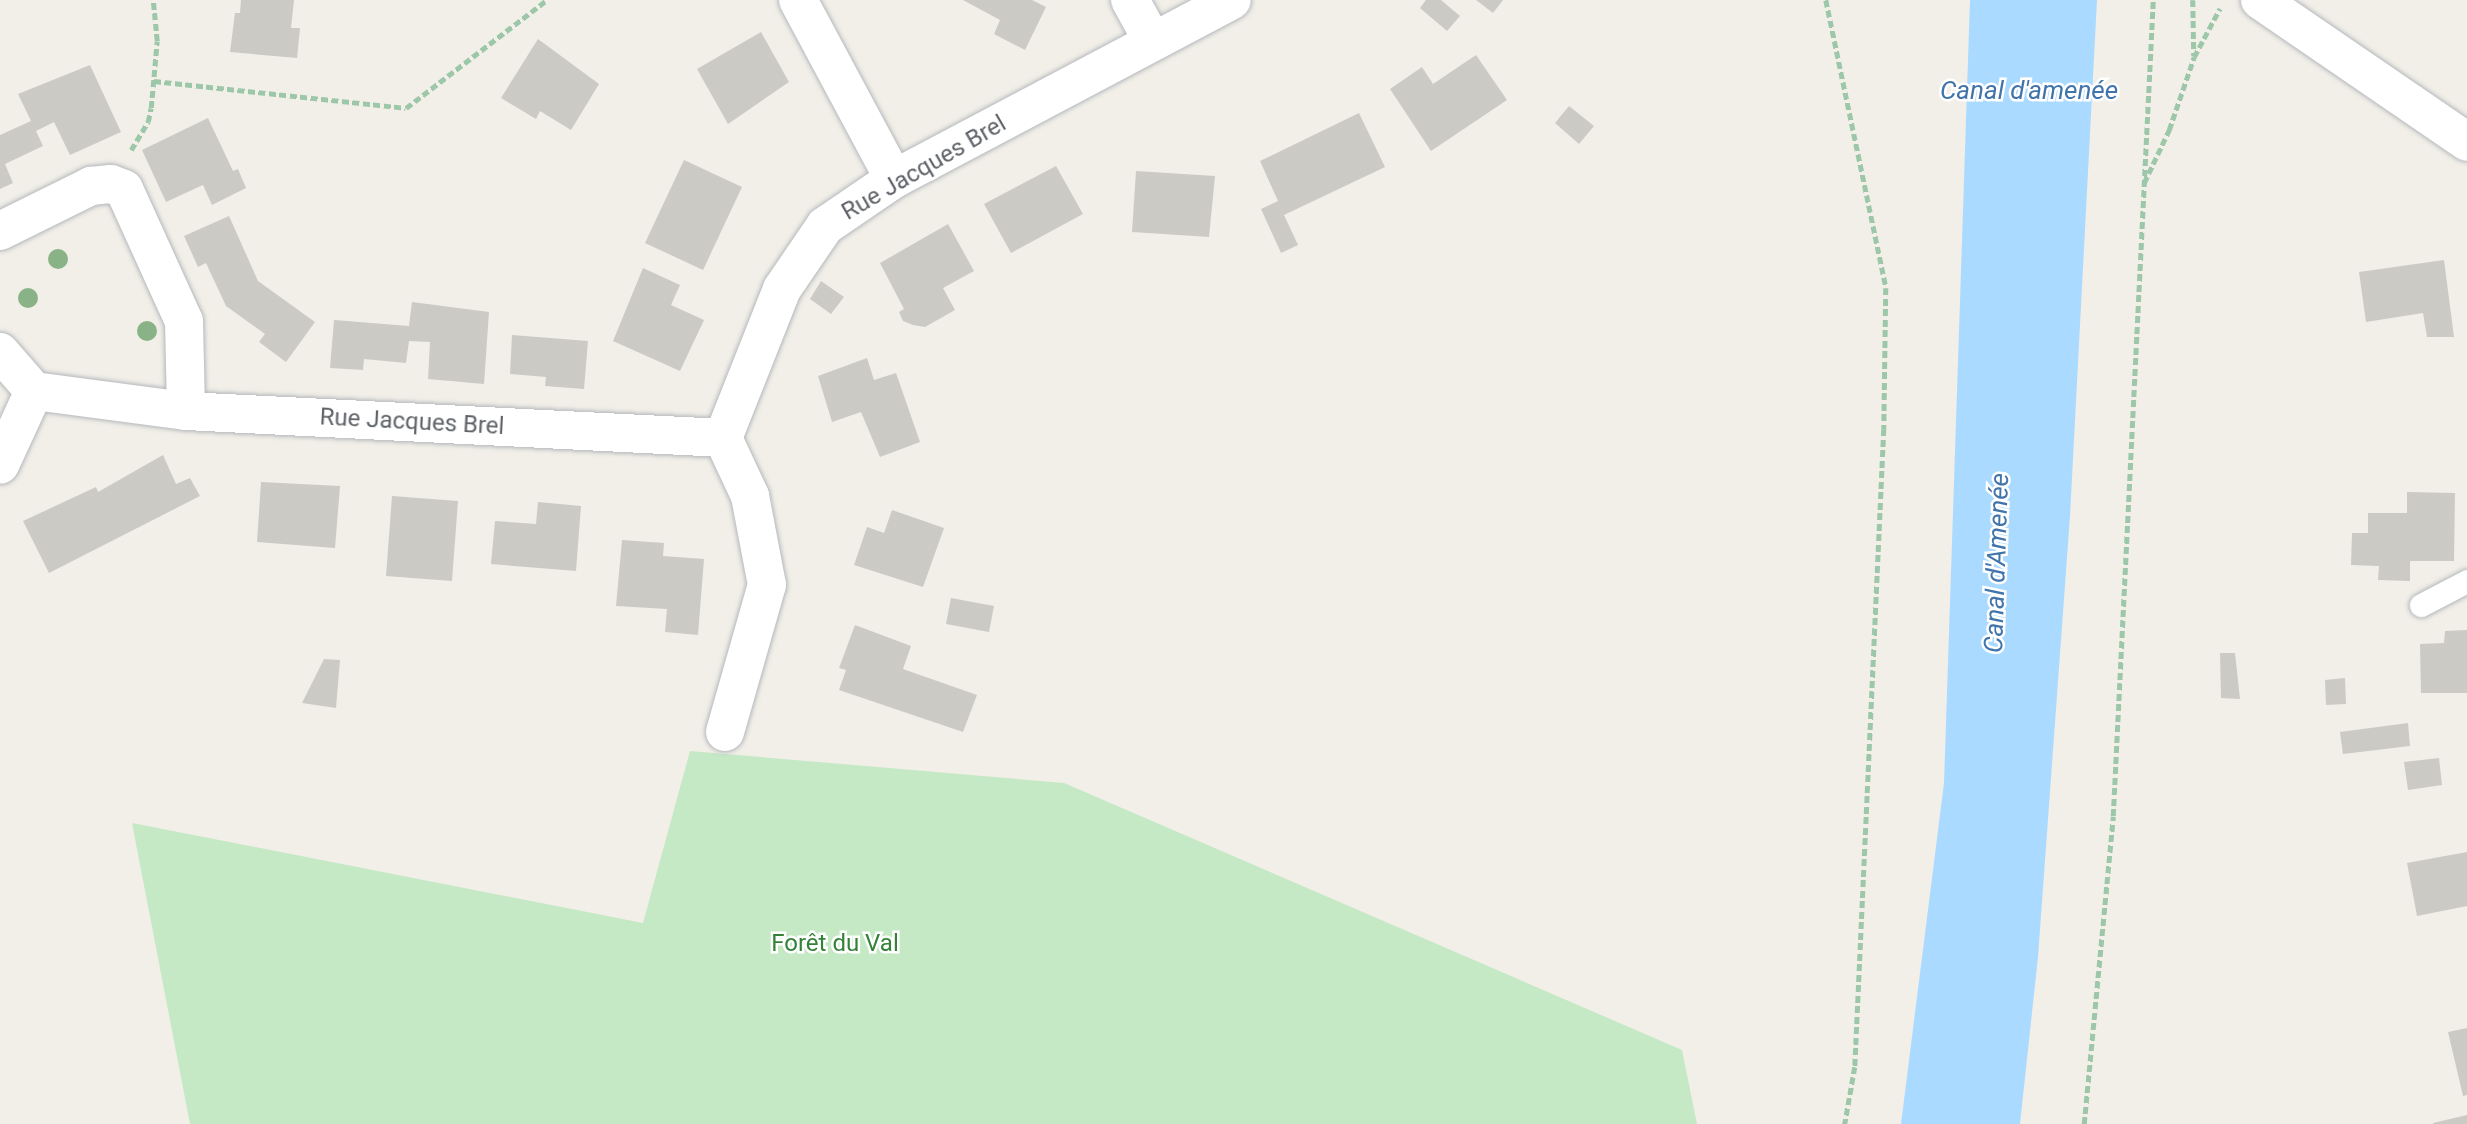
<!DOCTYPE html>
<meta charset="utf-8">
<style>
body{margin:0}
#map{position:relative;width:2467px;height:1124px;overflow:hidden;background:#f1efe8;font-family:Roboto,sans-serif}
div>[style]{position:absolute}
.green>*{inset:0;background:#c5e8c5}
.water>*{inset:0;background:#aadaff}
.building>*{inset:0;background:#cccac5}
.path>*{height:4.5px;margin-top:-2.25px;transform-origin:0;background:repeating-linear-gradient(90deg,#9cc7a9 0 7px,transparent 0 10.5px)}
.roads{filter:drop-shadow(0 0 2px #b5b8bc) drop-shadow(0 0 2px #b5b8bc)}
.lane>*{height:23px;margin:-11.5px;padding:0 11.5px;transform-origin:11.5px;border-radius:11.5px;background:#fff}
.street>*{height:38px;margin:-19px;padding:0 19px;transform-origin:19px;border-radius:19px;background:#fff}
.secondary>*{height:38px;margin:-19px;padding:0 19px;transform-origin:19px;border-radius:19px;background:#fff}
.trees>*{width:20px;height:20px;margin:-10px;border-radius:50%;background:#89b387}
span{translate:-50% -50%;white-space:nowrap;text-align:center;line-height:1.15;-webkit-text-stroke:5px #fff;paint-order:stroke}
.street-label{font-size:24px;color:#5f6368}
.park-label{font-size:24px;color:#348238}
.water-label{font-size:26px;color:#4174aa;font-style:italic}
</style>
<div id="map">
<div class="green">
<div style="clip-path:polygon(690px 751px,1064px 783px,1682px 1050px,1697px 1124px,190px 1124px,132px 823px,643px 923px)"></div>
</div>
<div class="water">
<div style="clip-path:polygon(1970px 0,2097px 0,2070px 516px,2038px 957px,2020px 1124px,1901px 1124px,1944px 783px)"></div>
</div>
<div class="building">
<div style="clip-path:polygon(241px 0,294px 0,291px 28px,300px 28px,297px 58px,230px 52px,235px 13px,240px 13px)"></div>
<div style="clip-path:polygon(963px 0,1032px 0,1046px 7px,1025px 50px,994px 34px,1000px 20px)"></div>
<div style="clip-path:polygon(1426px 0,1441px 0,1460px 16px,1447px 31px,1420px 8px)"></div>
<div style="clip-path:polygon(1476px 0,1503px 0,1493px 13px)"></div>
<div style="clip-path:polygon(761px 32px,789px 82px,728px 124px,697px 69px)"></div>
<div style="clip-path:polygon(538px 39px,599px 84px,571px 130px,540px 111px,536px 119px,501px 98px)"></div>
<div style="clip-path:polygon(1476px 55px,1507px 100px,1431px 151px,1390px 89px,1422px 67px,1433px 84px)"></div>
<div style="clip-path:polygon(90px 65px,121px 132px,70px 155px,54px 122px,36px 131px,43px 146px,5px 164px,13px 183px,0 189px,0 135px,31px 121px,18px 94px)"></div>
<div style="clip-path:polygon(1569px 106px,1594px 126px,1579px 144px,1555px 123px)"></div>
<div style="clip-path:polygon(1359px 113px,1385px 167px,1284px 215px,1298px 245px,1281px 253px,1261px 209px,1278px 201px,1260px 161px)"></div>
<div style="clip-path:polygon(208px 118px,233px 171px,238px 169px,246px 188px,212px 205px,203px 185px,166px 202px,142px 150px)"></div>
<div style="clip-path:polygon(684px 160px,742px 187px,703px 270px,645px 243px)"></div>
<div style="clip-path:polygon(1056px 166px,1083px 214px,1011px 253px,984px 204px)"></div>
<div style="clip-path:polygon(1136px 171px,1215px 176px,1209px 237px,1132px 232px)"></div>
<div style="clip-path:polygon(229px 216px,258px 281px,315px 322px,286px 362px,259px 342px,265px 334px,226px 306px,206px 263px,198px 267px,184px 236px)"></div>
<div style="clip-path:polygon(948px 224px,974px 271px,943px 288px,955px 310px,925px 327px,913px 325px,903px 321px,899px 312px,904px 309px,880px 263px)"></div>
<div style="clip-path:polygon(2444px 260px,2454px 337px,2427px 337px,2423px 313px,2366px 322px,2359px 272px)"></div>
<div style="clip-path:polygon(643px 268px,680px 285px,671px 305px,704px 320px,680px 371px,613px 341px)"></div>
<div style="clip-path:polygon(821px 281px,844px 297px,831px 314px,810px 299px)"></div>
<div style="clip-path:polygon(412px 302px,489px 312px,484px 384px,428px 379px,430px 342px,409px 341px,406px 363px,364px 359px,363px 370px,330px 368px,334px 320px,409px 326px)"></div>
<div style="clip-path:polygon(512px 335px,588px 341px,584px 389px,545px 386px,546px 377px,510px 374px)"></div>
<div style="clip-path:polygon(867px 358px,874px 380px,896px 373px,920px 442px,880px 457px,861px 412px,832px 422px,818px 376px)"></div>
<div style="clip-path:polygon(163px 455px,176px 484px,190px 478px,200px 496px,49px 573px,23px 521px,96px 487px,98px 492px)"></div>
<div style="clip-path:polygon(261px 482px,340px 486px,335px 548px,257px 542px)"></div>
<div style="clip-path:polygon(2407px 492px,2455px 493px,2454px 561px,2410px 561px,2410px 581px,2378px 580px,2379px 566px,2351px 565px,2352px 533px,2368px 533px,2368px 513px,2407px 513px)"></div>
<div style="clip-path:polygon(392px 496px,458px 501px,452px 581px,386px 576px)"></div>
<div style="clip-path:polygon(538px 502px,581px 506px,576px 571px,491px 564px,495px 521px,536px 524px)"></div>
<div style="clip-path:polygon(892px 510px,944px 528px,923px 587px,854px 565px,867px 527px,884px 533px)"></div>
<div style="clip-path:polygon(622px 540px,664px 543px,663px 556px,704px 559px,698px 635px,665px 632px,667px 609px,616px 606px)"></div>
<div style="clip-path:polygon(951px 598px,994px 606px,989px 632px,946px 624px)"></div>
<div style="clip-path:polygon(855px 625px,911px 646px,903px 669px,977px 695px,963px 732px,839px 690px,846px 670px,839px 668px)"></div>
<div style="clip-path:polygon(2467px 630px,2467px 693px,2421px 693px,2420px 644px,2444px 643px,2445px 631px)"></div>
<div style="clip-path:polygon(2220px 653px,2235px 653px,2240px 699px,2221px 698px)"></div>
<div style="clip-path:polygon(324px 659px,340px 660px,336px 708px,302px 703px)"></div>
<div style="clip-path:polygon(2345px 678px,2346px 704px,2326px 705px,2325px 680px)"></div>
<div style="clip-path:polygon(2408px 723px,2410px 746px,2343px 754px,2340px 732px)"></div>
<div style="clip-path:polygon(2439px 758px,2442px 785px,2408px 790px,2404px 762px)"></div>
<div style="clip-path:polygon(2467px 852px,2467px 906px,2417px 916px,2407px 863px)"></div>
<div style="clip-path:polygon(2467px 1028px,2467px 1095px,2463px 1096px,2448px 1032px)"></div>
<div style="clip-path:polygon(2467px 1115px,2467px 1124px,2433px 1124px,2433px 1123px)"></div>
</div>
<div class="path">
<div style="left:1826px;top:0;width:294px;rotate:78.2deg"></div>
<div style="left:1886px;top:288px;width:141px;rotate:90.8deg"></div>
<div style="left:1884px;top:429px;width:639px;rotate:92.6deg"></div>
<div style="left:1855px;top:1067px;width:58px;rotate:100deg"></div>
<div style="left:2193px;top:0;width:56px;rotate:89deg"></div>
<div style="left:154px;top:81px;width:253px;rotate:6.1deg"></div>
<div style="left:406px;top:108px;width:178px;rotate:-37.5deg"></div>
<div style="left:131px;top:150px;width:33px;rotate:-59deg"></div>
<div style="left:148px;top:122px;width:14px;rotate:-78deg"></div>
<div style="left:151px;top:108px;width:67px;rotate:-84.9deg"></div>
<div style="left:157px;top:41px;width:41px;rotate:-95.6deg"></div>
<div style="left:2144px;top:183px;width:59px;rotate:-64.7deg"></div>
<div style="left:2169px;top:130px;width:77px;rotate:-71.1deg"></div>
<div style="left:2194px;top:57px;width:55px;rotate:-62deg"></div>
<div style="left:2084px;top:1124px;width:309px;rotate:-84.6deg"></div>
<div style="left:2113px;top:816px;width:817px;rotate:-87.19deg"></div>
</div>
<div class="roads">
<div class="lane">
<div style="left:2421px;top:605px;width:52px;rotate:-27.6deg"></div>
</div>
<div class="street">
<div style="left:798px;top:0;width:203px;rotate:61.8deg"></div>
<div style="left:1130px;top:0;width:46px;rotate:61.2deg"></div>
<div style="left:0;top:231px;width:102px;rotate:-26.3deg"></div>
<div style="left:91px;top:186px;width:20px;rotate:-6deg"></div>
<div style="left:111px;top:184px;width:14px;rotate:21deg"></div>
<div style="left:124px;top:189px;width:145px;rotate:65.6deg"></div>
<div style="left:184px;top:321px;width:90px;rotate:88.7deg"></div>
<div style="left:0;top:352px;width:52px;rotate:48.9deg"></div>
<div style="left:34px;top:391px;width:81px;rotate:114.7deg"></div>
<div style="left:34px;top:391px;width:153px;rotate:7.5deg"></div>
<div style="left:186px;top:411px;width:538px;rotate:2.88deg"></div>
<div style="left:725px;top:732px;width:153px;rotate:-74.1deg"></div>
<div style="left:767px;top:585px;width:91px;rotate:-100.8deg"></div>
<div style="left:750px;top:496px;width:64px;rotate:-115deg"></div>
<div style="left:723px;top:438px;width:160px;rotate:-68.4deg"></div>
<div style="left:782px;top:289px;width:76px;rotate:-55.7deg"></div>
<div style="left:825px;top:226px;width:83px;rotate:-34.3deg"></div>
<div style="left:894px;top:179px;width:382px;rotate:-27.9deg"></div>
</div>
<div class="secondary">
<div style="left:2260px;top:0;width:251px;rotate:34.4deg"></div>
</div>
</div>
<div class="trees">
<div style="left:58px;top:259px"></div>
<div style="left:28px;top:298px"></div>
<div style="left:147px;top:331px"></div>
</div>
<div class="street-label">
<span style="left:924px;top:168px;rotate:-30deg">Rue Jacques Brel</span>
<span style="left:412px;top:422px;rotate:3deg">Rue Jacques Brel</span>
</div>
<div class="park-label">
<span style="left:835px;top:944px">Forêt du Val</span>
</div>
<div class="water-label">
<span style="left:2029px;top:91px">Canal d'amenée</span>
<span style="left:1997px;top:563px;rotate:-88deg">Canal d'Amenée</span>
</div>
</div>
